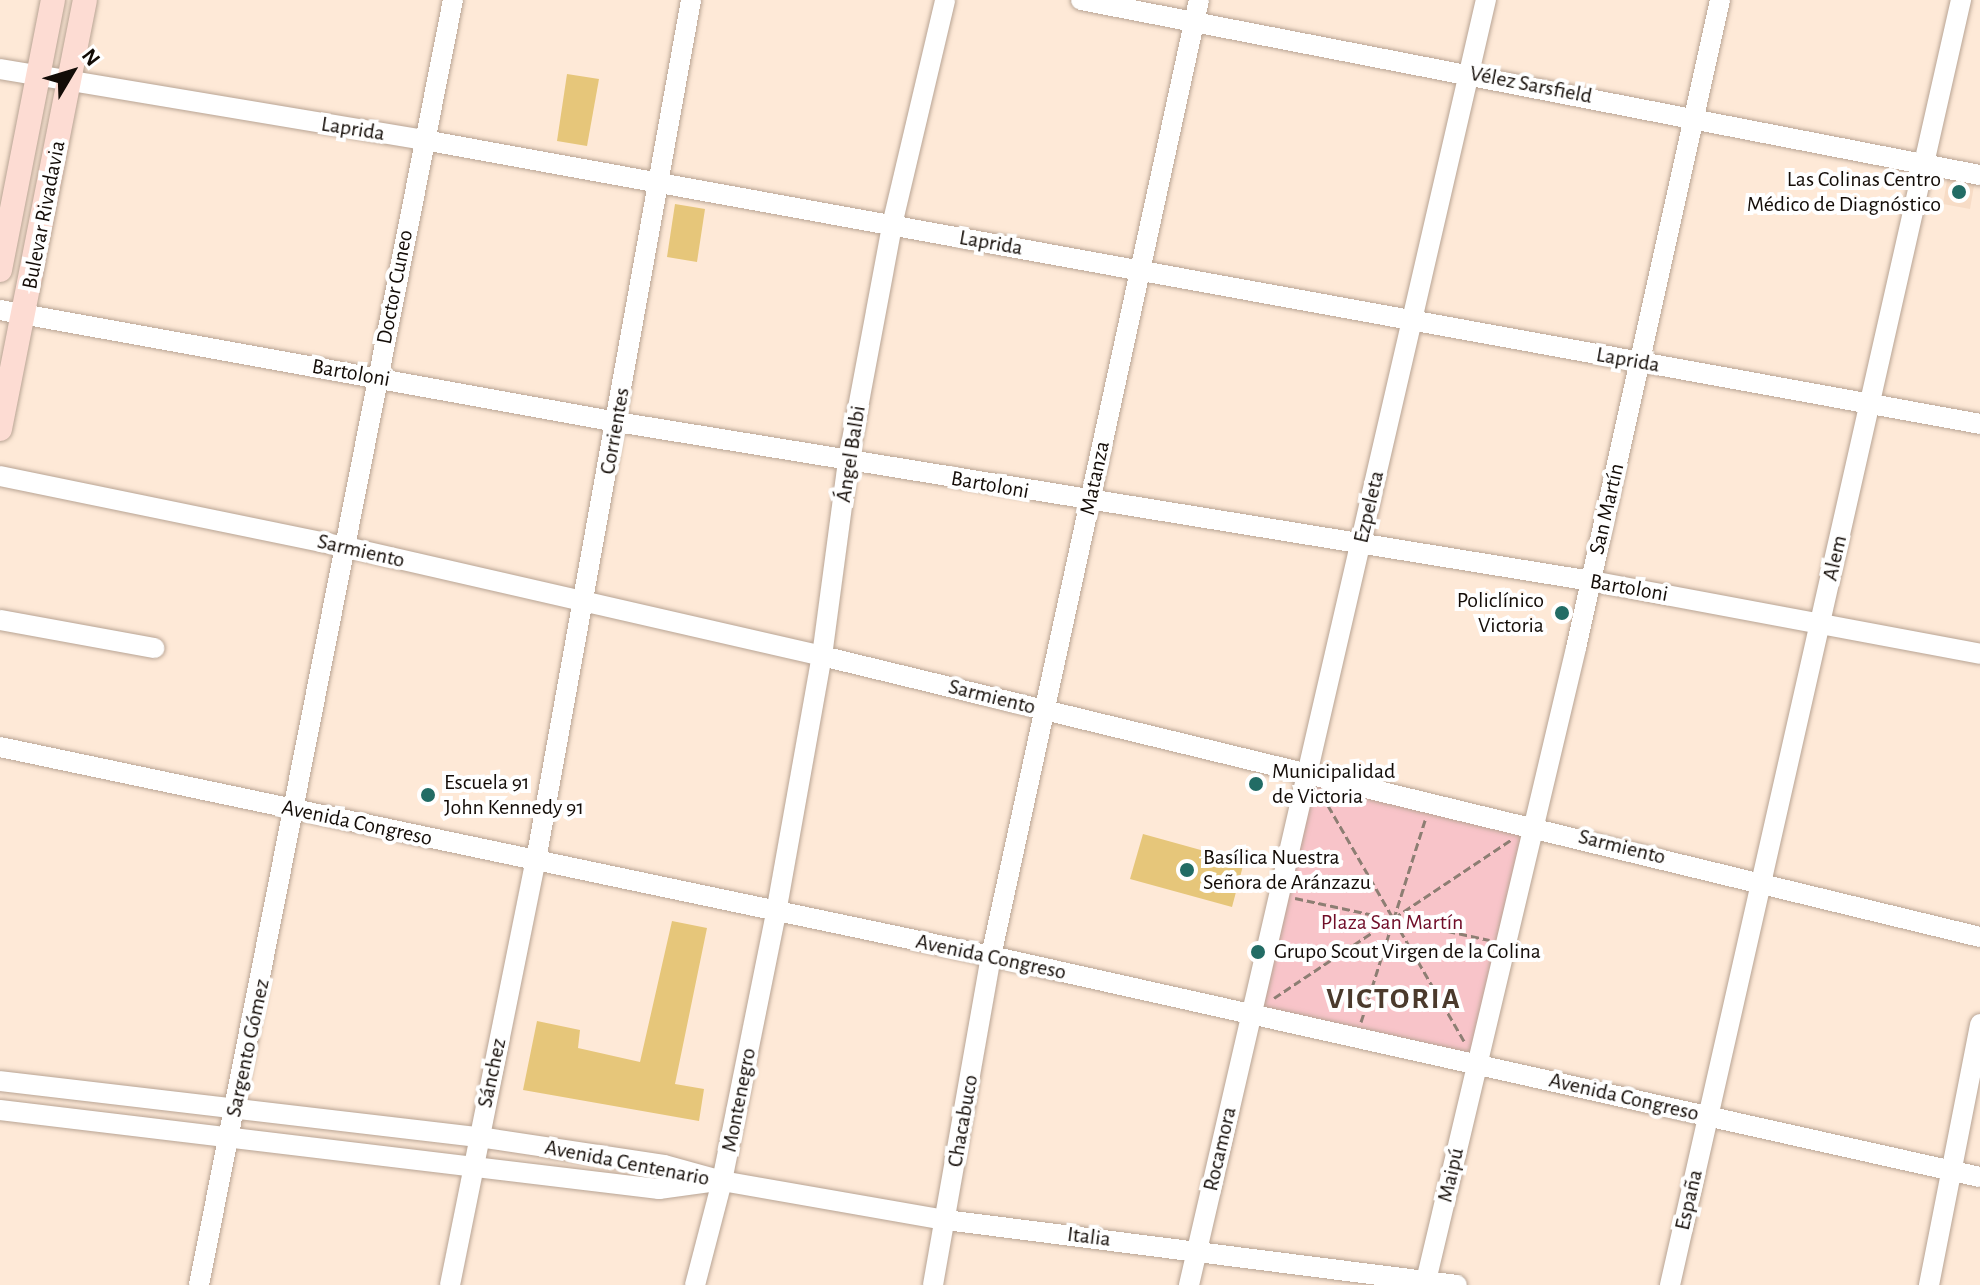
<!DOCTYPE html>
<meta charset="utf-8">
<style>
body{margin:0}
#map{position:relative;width:1980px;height:1285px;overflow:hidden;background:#fee9d7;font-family:"Alegreya Sans",sans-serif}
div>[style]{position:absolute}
.built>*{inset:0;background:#f7dcc6}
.green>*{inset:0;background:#f8c4c9}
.building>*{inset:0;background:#e6c67a}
.path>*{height:3px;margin-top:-1.5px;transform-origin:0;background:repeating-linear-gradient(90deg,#8d7e73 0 8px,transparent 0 12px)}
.roads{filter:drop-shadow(0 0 2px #b8a494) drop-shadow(0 0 2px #b8a494)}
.minor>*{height:20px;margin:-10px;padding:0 10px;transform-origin:10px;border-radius:10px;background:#fff}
.major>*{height:24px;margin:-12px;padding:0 12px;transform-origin:12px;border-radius:12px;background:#fddcd3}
.dots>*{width:22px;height:22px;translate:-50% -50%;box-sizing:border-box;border:4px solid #fff;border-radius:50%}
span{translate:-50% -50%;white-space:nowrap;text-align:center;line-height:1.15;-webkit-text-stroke:8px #fff;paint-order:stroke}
.street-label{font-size:22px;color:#130c07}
.poi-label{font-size:22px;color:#130c07}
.right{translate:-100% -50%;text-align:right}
.left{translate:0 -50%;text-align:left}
.park-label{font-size:22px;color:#700d28}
.district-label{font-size:30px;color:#4b3a2c;font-weight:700;letter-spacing:2px}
.north{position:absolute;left:32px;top:32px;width:80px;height:80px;-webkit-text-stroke:6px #fff;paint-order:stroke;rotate:52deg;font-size:22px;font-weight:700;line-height:32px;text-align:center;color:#130c07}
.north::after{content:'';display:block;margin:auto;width:28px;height:36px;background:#130c07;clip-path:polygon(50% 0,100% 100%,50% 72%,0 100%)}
</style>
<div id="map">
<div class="built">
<div style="clip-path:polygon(1948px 175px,1975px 180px,1970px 209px,1943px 204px)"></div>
</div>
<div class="green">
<div style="clip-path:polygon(1308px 771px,1534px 825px,1477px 1064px,1252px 1014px)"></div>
</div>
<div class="building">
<div style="clip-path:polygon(567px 74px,599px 79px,587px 146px,557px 141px)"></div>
<div style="clip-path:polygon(675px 204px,705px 209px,697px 262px,667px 257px)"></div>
<div style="clip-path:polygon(1143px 834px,1244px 862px,1232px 907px,1130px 879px)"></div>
<div style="clip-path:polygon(672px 921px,707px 928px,675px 1084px,704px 1089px,699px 1121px,523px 1090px,537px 1021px,580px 1030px,578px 1048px,640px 1062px)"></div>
</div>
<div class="path">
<div style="left:1322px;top:795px;width:284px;rotate:60deg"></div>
<div style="left:1295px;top:898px;width:199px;rotate:12.2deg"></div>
<div style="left:1274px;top:998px;width:285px;rotate:-33.7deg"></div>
<div style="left:1361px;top:1022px;width:212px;rotate:-72.4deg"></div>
</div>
<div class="roads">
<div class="minor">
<div style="left:1081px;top:0;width:916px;rotate:11.02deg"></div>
<div style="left:0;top:69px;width:430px;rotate:9.5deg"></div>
<div style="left:424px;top:140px;width:1582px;rotate:10.34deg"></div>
<div style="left:0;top:310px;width:627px;rotate:10.29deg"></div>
<div style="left:617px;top:422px;width:987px;rotate:9.27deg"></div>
<div style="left:1591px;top:581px;width:396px;rotate:10.6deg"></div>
<div style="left:0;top:476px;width:349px;rotate:11.6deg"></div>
<div style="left:342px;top:546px;width:492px;rotate:12.9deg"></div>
<div style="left:822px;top:656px;width:1192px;rotate:13.64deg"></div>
<div style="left:0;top:620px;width:157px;rotate:10.3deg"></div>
<div style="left:0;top:747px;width:1013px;rotate:11.91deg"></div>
<div style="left:991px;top:956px;width:1013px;rotate:12.6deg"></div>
<div style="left:0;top:1081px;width:482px;rotate:6.7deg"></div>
<div style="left:479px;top:1137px;width:187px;rotate:8.6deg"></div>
<div style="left:664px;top:1165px;width:60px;rotate:15.4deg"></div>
<div style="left:722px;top:1181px;width:227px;rotate:9.9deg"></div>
<div style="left:946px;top:1220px;width:515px;rotate:7.25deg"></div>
<div style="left:0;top:1110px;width:664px;rotate:6.84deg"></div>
<div style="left:659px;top:1189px;width:51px;rotate:-7.8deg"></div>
<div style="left:199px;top:1285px;width:1310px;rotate:-78.82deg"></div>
<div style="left:450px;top:1285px;width:434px;rotate:-78.6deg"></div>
<div style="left:536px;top:860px;width:874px;rotate:-79.78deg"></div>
<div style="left:695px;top:1285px;width:107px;rotate:-75.4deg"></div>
<div style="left:722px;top:1181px;width:273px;rotate:-78.6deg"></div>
<div style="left:776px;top:913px;width:261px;rotate:-79.9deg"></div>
<div style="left:822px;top:656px;width:197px;rotate:-82.4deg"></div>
<div style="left:848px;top:461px;width:240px;rotate:-79.4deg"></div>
<div style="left:892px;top:225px;width:231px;rotate:-76.7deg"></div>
<div style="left:933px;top:1285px;width:334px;rotate:-80deg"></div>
<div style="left:991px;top:956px;width:978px;rotate:-77.73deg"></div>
<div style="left:1189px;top:1285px;width:1319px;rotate:-76.99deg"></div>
<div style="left:1425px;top:1285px;width:655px;rotate:-76.66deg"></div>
<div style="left:1576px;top:648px;width:664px;rotate:-77.47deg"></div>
<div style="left:1670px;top:1285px;width:1318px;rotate:-77.24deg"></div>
<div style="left:1929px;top:1285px;width:266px;rotate:-78.9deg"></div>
</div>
<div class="major">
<div style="left:0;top:270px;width:275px;rotate:-78.9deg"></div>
<div style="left:0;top:429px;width:437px;rotate:-78.8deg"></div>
</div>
</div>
<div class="dots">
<div style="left:1959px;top:192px;background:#226c65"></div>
<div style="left:1562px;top:613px;background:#226c65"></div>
<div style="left:1256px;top:784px;background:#226c65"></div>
<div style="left:428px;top:795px;background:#226c65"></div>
<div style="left:1187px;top:870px;background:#226c65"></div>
<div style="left:1258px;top:952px;background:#226c65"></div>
</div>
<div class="street-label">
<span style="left:1531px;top:85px;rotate:11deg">Vélez Sarsfield</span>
<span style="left:353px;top:129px;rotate:9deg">Laprida</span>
<span style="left:44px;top:215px;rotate:-79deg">Bulevar Rivadavia</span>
<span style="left:991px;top:243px;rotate:10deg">Laprida</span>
<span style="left:395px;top:287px;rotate:-79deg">Doctor Cuneo</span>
<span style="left:1628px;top:360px;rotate:10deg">Laprida</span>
<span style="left:351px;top:373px;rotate:10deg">Bartoloni</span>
<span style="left:615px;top:431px;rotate:-80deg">Corrientes</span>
<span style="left:851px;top:454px;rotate:-81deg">Ángel Balbi</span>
<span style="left:1095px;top:478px;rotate:-78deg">Matanza</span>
<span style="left:990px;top:485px;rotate:10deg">Bartoloni</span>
<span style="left:1369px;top:507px;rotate:-77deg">Ezpeleta</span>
<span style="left:1607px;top:509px;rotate:-77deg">San Martín</span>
<span style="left:361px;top:551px;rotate:13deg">Sarmiento</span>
<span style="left:1835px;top:558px;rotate:-77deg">Alem</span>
<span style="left:1629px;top:588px;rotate:10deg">Bartoloni</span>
<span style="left:992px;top:697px;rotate:14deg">Sarmiento</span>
<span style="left:357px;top:823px;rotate:12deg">Avenida Congreso</span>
<span style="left:1622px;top:847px;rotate:14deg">Sarmiento</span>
<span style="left:991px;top:957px;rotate:12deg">Avenida Congreso</span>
<span style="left:248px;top:1048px;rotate:-78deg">Sargento Gómez</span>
<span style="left:492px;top:1073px;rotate:-78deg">Sánchez</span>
<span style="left:1624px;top:1097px;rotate:13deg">Avenida Congreso</span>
<span style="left:739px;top:1100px;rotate:-79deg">Montenegro</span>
<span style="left:963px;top:1121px;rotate:-80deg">Chacabuco</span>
<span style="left:1220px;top:1149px;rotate:-77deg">Rocamora</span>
<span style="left:627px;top:1163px;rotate:11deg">Avenida Centenario</span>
<span style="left:1451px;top:1175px;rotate:-77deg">Maipú</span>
<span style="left:1689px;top:1200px;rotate:-77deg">España</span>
<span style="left:1089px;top:1237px;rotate:7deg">Italia</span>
</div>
<div class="poi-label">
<span class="right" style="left:1941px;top:192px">Las Colinas Centro<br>Médico de Diagnóstico</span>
<span class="right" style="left:1544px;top:613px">Policlínico<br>Victoria</span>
<span class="left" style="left:1272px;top:784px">Municipalidad<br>de Victoria</span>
<span class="left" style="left:444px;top:795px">Escuela 91<br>John Kennedy 91</span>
<span class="left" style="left:1203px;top:870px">Basílica Nuestra<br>Señora de Aránzazu</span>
<span class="left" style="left:1274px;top:952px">Grupo Scout Virgen de la Colina</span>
</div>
<div class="park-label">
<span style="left:1392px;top:923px">Plaza San Martín</span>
</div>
<div class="district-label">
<span style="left:1394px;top:999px">VICTORIA</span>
</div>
<div class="north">N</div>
</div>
